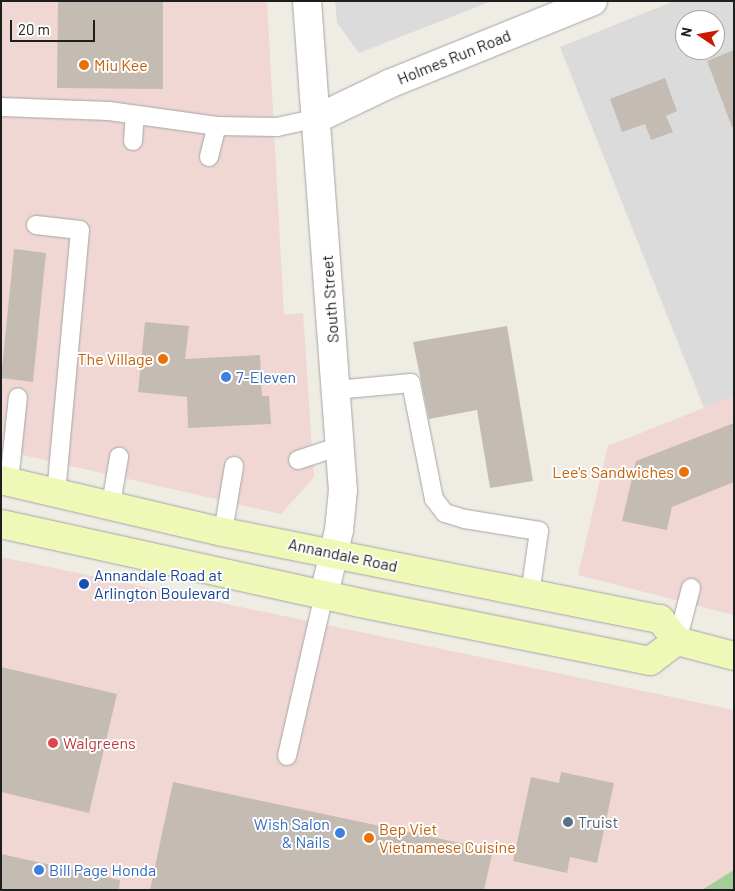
<!DOCTYPE html>
<style>
body{margin:0}
#map{position:relative;width:735px;height:891px;overflow:hidden;background:#efece4;font-family:Barlow,sans-serif}
div>[style]{position:absolute}
.residential>*{inset:0;background:#dcdbdb}
.commercial>*{inset:0;background:#f0d7d3}
.forest>*{inset:0;background:#a2ce99}
.building>*{inset:0;background:#c4bcb3}
.roads{filter:drop-shadow(0 0 1px #a5a5a5) drop-shadow(0 0 1px #a5a5a5)}
.service>*{height:18px;margin:-9px;padding:0 9px;transform-origin:9px;border-radius:9px;background:#fff}
.minor>*{height:28px;margin:-14px;padding:0 14px;transform-origin:14px;border-radius:14px;background:#fff}
.secondary>*{height:28px;margin:-14px;padding:0 14px;transform-origin:14px;border-radius:14px;background:#eef9b7}
.dots>*{width:14px;height:14px;translate:-50% -50%;box-sizing:border-box;border:2px solid #fff;border-radius:50%}
span{translate:-50% -50%;white-space:nowrap;text-align:center;line-height:1.15;-webkit-text-stroke:4px #fff;paint-order:stroke}
.street-label{font-size:16px;color:#1e1e1e}
.food-label{font-size:16px;color:#c56008}
.left{translate:0 -50%;text-align:left}
.right{translate:-100% -50%;text-align:right}
.shop-label{font-size:16px;color:#366cbe}
.transit-label{font-size:16px;color:#164399}
.health-label{font-size:16px;color:#be3a42}
.service-label{font-size:16px;color:#4e5e75}
.frame{position:absolute;inset:0;border:2px solid #1e1e1e;pointer-events:none}
.north{position:absolute;left:675px;top:10px;width:50px;height:50px;box-sizing:border-box;background:#fff;border:1px solid #a5a5a5;border-radius:50%;rotate:282deg;font-size:14px;font-weight:700;line-height:20px;text-align:center;color:#1e1e1e}
.north::after{content:'';display:block;margin:auto;width:18px;height:22px;background:#cb1801;clip-path:polygon(50% 0,100% 100%,50% 72%,0 100%)}
.scale{position:absolute;left:10px;top:20px;width:85px;height:22px;box-sizing:border-box;border:2px solid #1e1e1e;border-top:0;padding-left:6px;font-size:15px;line-height:18px;white-space:nowrap;color:#1e1e1e;-webkit-text-stroke:4px #fff;paint-order:stroke}
</style>
<div id="map">
<div class="residential">
<div style="clip-path:polygon(335px 1px,492px 1px,359px 53px,337px 23px)"></div>
<div style="clip-path:polygon(evenodd,674px 1px,734px 1px,734px 396px,704px 408px,560px 47px,674px 1px,685px 20px,715px 20px,715px 50px,685px 50px,685px 20px)"></div>
</div>
<div class="commercial">
<div style="clip-path:polygon(1px 1px,267px 1px,284px 315px,303px 313px,314px 477px,281px 514px,1px 450px)"></div>
<div style="clip-path:polygon(734px 396px,734px 615px,578px 575px,608px 446px)"></div>
<div style="clip-path:polygon(1px 557px,734px 710px,734px 890px,1px 890px)"></div>
</div>
<div class="forest">
<div style="clip-path:polygon(734px 870px,734px 890px,702px 890px)"></div>
</div>
<div class="building">
<div style="clip-path:polygon(58px 1px,163px 1px,163px 89px,57px 88px)"></div>
<div style="clip-path:polygon(734px 50px,734px 126px,732px 127px,707px 61px)"></div>
<div style="clip-path:polygon(665px 78px,677px 111px,666px 116px,673px 132px,651px 140px,645px 124px,622px 132px,610px 99px)"></div>
<div style="clip-path:polygon(14px 249px,46px 253px,33px 382px,1px 378px)"></div>
<div style="clip-path:polygon(145px 322px,189px 326px,185px 359px,260px 355px,262px 396px,269px 396px,271px 424px,188px 428px,187px 397px,138px 392px)"></div>
<div style="clip-path:polygon(507px 326px,533px 481px,490px 488px,477px 410px,429px 419px,413px 342px)"></div>
<div style="clip-path:polygon(734px 423px,734px 482px,672px 507px,667px 530px,622px 521px,636px 461px)"></div>
<div style="clip-path:polygon(1px 667px,117px 694px,89px 813px,1px 792px)"></div>
<div style="clip-path:polygon(561px 772px,614px 783px,597px 863px,570px 857px,567px 873px,513px 861px,531px 777px,559px 783px)"></div>
<div style="clip-path:polygon(173px 782px,493px 850px,484px 890px,150px 890px)"></div>
<div style="clip-path:polygon(1px 854px,120px 880px,119px 890px,1px 890px)"></div>
</div>
<div class="roads">
<div class="service">
<div style="left:1px;top:107px;width:108px;rotate:2.1deg"></div>
<div style="left:109px;top:111px;width:109px;rotate:7.9deg"></div>
<div style="left:217px;top:126px;width:60px;rotate:1deg"></div>
<div style="left:277px;top:127px;width:42px;rotate:-12.4deg"></div>
<div style="left:133px;top:141px;width:26px;rotate:-86deg"></div>
<div style="left:209px;top:157px;width:32px;rotate:-76deg"></div>
<div style="left:36px;top:225px;width:44px;rotate:6.5deg"></div>
<div style="left:80px;top:230px;width:263px;rotate:95.2deg"></div>
<div style="left:336px;top:390px;width:75px;rotate:-5.3deg"></div>
<div style="left:411px;top:383px;width:118px;rotate:78.8deg"></div>
<div style="left:434px;top:499px;width:18px;rotate:52deg"></div>
<div style="left:445px;top:513px;width:21px;rotate:17deg"></div>
<div style="left:465px;top:519px;width:75px;rotate:9.2deg"></div>
<div style="left:539px;top:531px;width:64px;rotate:98.1deg"></div>
<div style="left:298px;top:460px;width:44px;rotate:-18.4deg"></div>
<div style="left:9px;top:482px;width:85px;rotate:-84deg"></div>
<div style="left:111px;top:504px;width:48px;rotate:-80.3deg"></div>
<div style="left:223px;top:532px;width:67px;rotate:-80.5deg"></div>
<div style="left:677px;top:641px;width:55px;rotate:-75.2deg"></div>
<div style="left:287px;top:756px;width:165px;rotate:-77.1deg"></div>
</div>
<div class="minor">
<div style="left:307px;top:1px;width:490px;rotate:85.8deg"></div>
<div style="left:343px;top:490px;width:40px;rotate:95.7deg"></div>
<div style="left:339px;top:530px;width:67px;rotate:103deg"></div>
<div style="left:318px;top:118px;width:79px;rotate:-25.6deg"></div>
<div style="left:389px;top:84px;width:220px;rotate:-22.1deg"></div>
</div>
<div class="secondary">
<div style="left:1px;top:480px;width:228px;rotate:13.2deg"></div>
<div style="left:223px;top:532px;width:446px;rotate:11.3deg"></div>
<div style="left:660px;top:619px;width:28px;rotate:52deg"></div>
<div style="left:677px;top:641px;width:59px;rotate:14.7deg"></div>
<div style="left:1px;top:524px;width:368px;rotate:12.4deg"></div>
<div style="left:360px;top:603px;width:296px;rotate:11.3deg"></div>
<div style="left:650px;top:661px;width:34px;rotate:-37deg"></div>
</div>
</div>
<div class="dots">
<div style="left:84px;top:65px;background:#e8710a"></div>
<div style="left:163px;top:359px;background:#e8710a"></div>
<div style="left:226px;top:377px;background:#3f7fe0"></div>
<div style="left:684px;top:472px;background:#e8710a"></div>
<div style="left:84px;top:584px;background:#1a4fb4"></div>
<div style="left:53px;top:743px;background:#e0444e"></div>
<div style="left:568px;top:822px;background:#5c6f8a"></div>
<div style="left:340px;top:833px;background:#3f7fe0"></div>
<div style="left:369px;top:838px;background:#e8710a"></div>
<div style="left:39px;top:870px;background:#3f7fe0"></div>
</div>
<div class="street-label">
<span style="left:454px;top:57px;rotate:-22deg">Holmes Run Road</span>
<span style="left:330px;top:299px;rotate:-94deg">South Street</span>
<span style="left:343px;top:555px;rotate:12deg">Annandale Road</span>
</div>
<div class="food-label">
<span class="left" style="left:94px;top:65px">Miu Kee</span>
<span class="right" style="left:153px;top:359px">The Village</span>
<span class="right" style="left:674px;top:472px">Lee's Sandwiches</span>
<span class="left" style="left:379px;top:838px">Bep Viet<br>Vietnamese Cuisine</span>
</div>
<div class="shop-label">
<span class="left" style="left:236px;top:377px">7-Eleven</span>
<span class="right" style="left:330px;top:833px">Wish Salon<br>&amp; Nails</span>
<span class="left" style="left:49px;top:870px">Bill Page Honda</span>
</div>
<div class="transit-label">
<span class="left" style="left:94px;top:584px">Annandale Road at<br>Arlington Boulevard</span>
</div>
<div class="health-label">
<span class="left" style="left:63px;top:743px">Walgreens</span>
</div>
<div class="service-label">
<span class="left" style="left:578px;top:822px">Truist</span>
</div>
<div class="frame"></div>
<div class="north">N</div>
<div class="scale">20 m</div>
</div>
